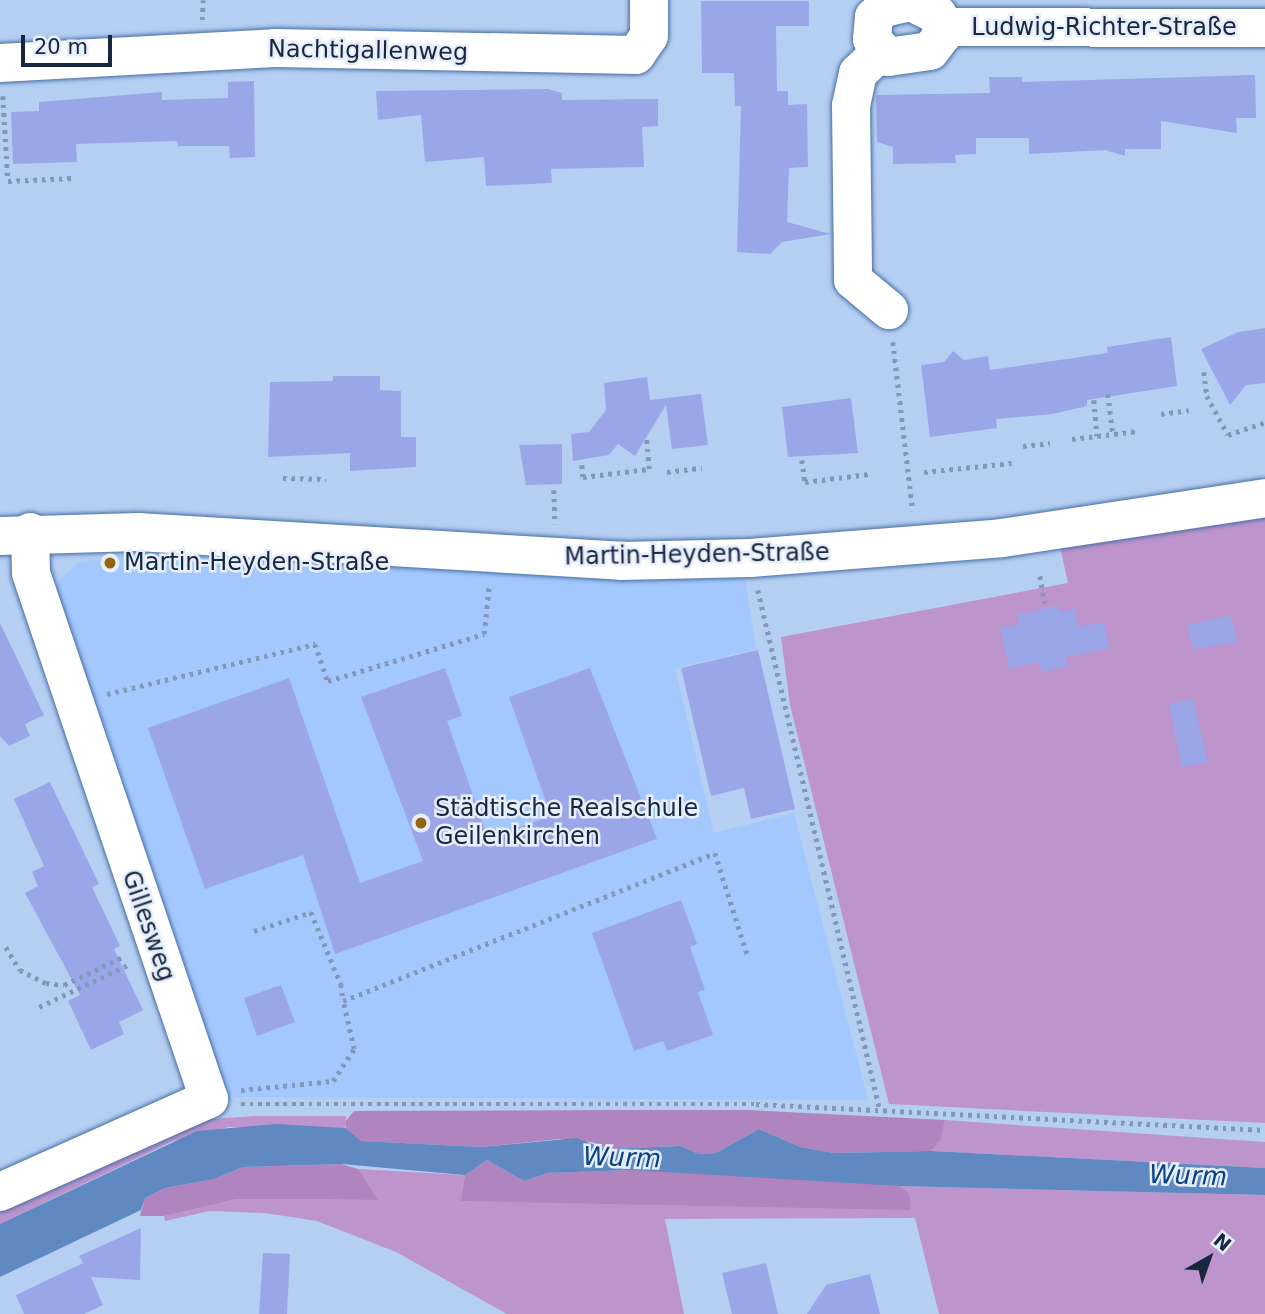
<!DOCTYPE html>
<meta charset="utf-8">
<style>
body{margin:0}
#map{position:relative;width:1265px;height:1314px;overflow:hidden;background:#b5cff3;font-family:"DejaVu Sans",sans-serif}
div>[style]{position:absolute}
.built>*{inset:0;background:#a3c8fd}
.green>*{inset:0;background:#be94cd}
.forest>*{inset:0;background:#af84bf}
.water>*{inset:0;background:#6088c1}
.building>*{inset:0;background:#9ba6e8}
.path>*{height:4.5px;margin-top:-2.25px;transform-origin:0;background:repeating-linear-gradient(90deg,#8298b8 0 3.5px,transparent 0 8.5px)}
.roads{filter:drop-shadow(0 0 2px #476da4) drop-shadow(0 0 2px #476da4)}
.minor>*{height:38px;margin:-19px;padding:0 19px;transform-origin:19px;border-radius:19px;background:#fff}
.dots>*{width:19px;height:19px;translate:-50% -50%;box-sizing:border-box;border:4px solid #e6eefb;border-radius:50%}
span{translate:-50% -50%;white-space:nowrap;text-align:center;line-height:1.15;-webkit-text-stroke:5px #e6eefb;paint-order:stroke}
.street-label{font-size:24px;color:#17273e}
.poi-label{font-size:24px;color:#17273e}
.left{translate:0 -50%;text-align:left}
.water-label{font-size:26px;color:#094185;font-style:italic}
.north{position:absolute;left:1174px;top:1223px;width:70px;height:70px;-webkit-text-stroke:5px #e6eefb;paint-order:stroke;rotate:40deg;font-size:19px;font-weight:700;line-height:28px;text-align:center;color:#17273e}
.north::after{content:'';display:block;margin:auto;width:24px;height:32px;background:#17273e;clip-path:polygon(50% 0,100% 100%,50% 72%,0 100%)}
.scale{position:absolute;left:21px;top:35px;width:91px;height:32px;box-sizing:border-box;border:4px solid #17273e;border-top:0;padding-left:9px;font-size:21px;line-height:24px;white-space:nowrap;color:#17273e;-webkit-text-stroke:5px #e6eefb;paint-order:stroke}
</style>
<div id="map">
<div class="built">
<div style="clip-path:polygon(141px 552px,744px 571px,756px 649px,675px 668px,714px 833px,794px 813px,868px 1100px,235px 1097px,206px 1054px,52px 588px,78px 563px)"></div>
</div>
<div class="green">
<div style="clip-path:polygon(1265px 511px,1265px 1123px,889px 1104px,790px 705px,781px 637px,1068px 583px,1059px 542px)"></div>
<div style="clip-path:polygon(254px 1116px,346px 1116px,345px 1128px,229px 1127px,173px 1141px,0 1224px,0 1210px,198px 1120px)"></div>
<div style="clip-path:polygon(945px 1120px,1265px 1142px,1265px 1168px,931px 1151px,941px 1140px)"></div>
<div style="clip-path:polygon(358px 1169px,465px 1175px,462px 1201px,667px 1203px,909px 1193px,899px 1186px,1265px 1195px,1265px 1314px,939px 1314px,915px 1218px,665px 1219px,684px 1314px,507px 1314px,396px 1252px,317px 1221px,265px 1213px,209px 1211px,165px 1221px,164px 1216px,237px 1199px,377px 1200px)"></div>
</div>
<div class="forest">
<div style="clip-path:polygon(620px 1110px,748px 1110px,945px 1120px,941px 1140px,931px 1151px,834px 1153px,800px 1147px,759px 1129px,716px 1153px,699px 1154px,680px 1146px,605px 1149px,593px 1142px,559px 1139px,481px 1147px,361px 1141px,347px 1135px,345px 1122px,354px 1111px)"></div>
<div style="clip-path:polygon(487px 1160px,524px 1181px,548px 1173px,631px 1170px,843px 1179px,899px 1186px,909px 1193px,911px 1210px,461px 1201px,465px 1175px)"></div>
<div style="clip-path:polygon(341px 1164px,358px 1169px,378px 1200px,237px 1199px,164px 1216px,140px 1216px,145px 1198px,165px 1188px,214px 1179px,243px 1167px)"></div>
</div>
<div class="water">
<div style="clip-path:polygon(275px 1124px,345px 1128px,361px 1141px,481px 1147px,577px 1138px,605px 1149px,680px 1146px,699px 1154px,716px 1153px,759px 1129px,800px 1147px,834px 1153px,931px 1151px,1265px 1168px,1265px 1195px,899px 1186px,631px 1170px,548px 1173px,524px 1181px,487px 1160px,465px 1175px,341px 1164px,243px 1167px,214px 1179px,165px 1188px,145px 1198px,141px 1210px,0 1277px,0 1224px,197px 1131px)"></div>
</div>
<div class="building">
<div style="clip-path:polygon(701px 1px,809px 1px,809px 26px,776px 26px,777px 91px,788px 91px,788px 105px,807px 104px,808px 167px,789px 168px,787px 222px,831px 234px,782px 242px,770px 254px,737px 252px,741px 106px,735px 106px,734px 73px,702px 73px)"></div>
<div style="clip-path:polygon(1255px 75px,1256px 118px,1236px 118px,1237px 133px,1161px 121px,1161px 149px,1125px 149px,1125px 156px,1105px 150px,1029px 154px,1029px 138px,976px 138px,976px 154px,955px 155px,956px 163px,893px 164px,893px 147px,877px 142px,876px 95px,990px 93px,989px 77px,1022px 77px,1022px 82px)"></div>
<div style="clip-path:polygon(254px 81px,255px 157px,230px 158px,229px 146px,178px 146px,177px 141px,76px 144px,77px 162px,13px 164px,11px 112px,39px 111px,39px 102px,162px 92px,162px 100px,228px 98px,228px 82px)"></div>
<div style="clip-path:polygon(548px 89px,562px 93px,562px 100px,658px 99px,658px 126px,642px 127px,644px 167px,551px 169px,552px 183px,486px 186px,484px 157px,425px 162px,421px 115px,378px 120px,376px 91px)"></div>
<div style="clip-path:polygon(1265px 328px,1265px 383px,1246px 385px,1230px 405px,1201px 349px,1238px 332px)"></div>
<div style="clip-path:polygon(1171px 337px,1177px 386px,1087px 400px,1087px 406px,1053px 414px,996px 419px,997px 428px,930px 437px,921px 365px,944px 362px,953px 351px,964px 360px,988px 356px,990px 370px,1108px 353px,1107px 347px)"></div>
<div style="clip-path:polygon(333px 376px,380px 376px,380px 390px,401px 391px,401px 437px,416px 437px,416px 467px,350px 471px,350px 453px,268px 457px,270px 382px,333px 381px)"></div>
<div style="clip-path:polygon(647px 377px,650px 400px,701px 394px,708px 445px,672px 449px,666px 405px,635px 456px,618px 444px,609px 455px,573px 461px,571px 434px,589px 432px,606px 410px,604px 383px)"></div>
<div style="clip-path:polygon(851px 398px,858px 453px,788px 457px,782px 407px)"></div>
<div style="clip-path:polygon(562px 444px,562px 484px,526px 485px,519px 445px)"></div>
<div style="clip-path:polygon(1059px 605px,1060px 612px,1074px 608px,1078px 627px,1104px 622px,1109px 649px,1065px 657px,1068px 666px,1042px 672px,1039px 662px,1009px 669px,1000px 628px,1019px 624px,1017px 615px)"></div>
<div style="clip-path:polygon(1231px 615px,1237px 642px,1193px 649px,1187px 625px)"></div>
<div style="clip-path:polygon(0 623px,44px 715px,25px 724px,30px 736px,9px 746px,0 736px)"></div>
<div style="clip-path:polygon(758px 650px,795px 809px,751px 819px,744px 788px,711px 796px,681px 668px)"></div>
<div style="clip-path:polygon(445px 668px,462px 716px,447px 721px,488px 838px,551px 816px,509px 697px,590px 668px,657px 839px,335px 954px,303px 855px,205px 889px,148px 728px,289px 678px,360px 883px,423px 861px,361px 697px)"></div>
<div style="clip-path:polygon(1193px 699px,1208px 763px,1182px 767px,1169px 704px)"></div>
<div style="clip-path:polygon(50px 782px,99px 884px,92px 887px,120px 946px,114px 949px,143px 1010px,119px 1022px,124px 1034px,91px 1050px,68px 1001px,80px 995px,25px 893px,38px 886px,32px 872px,44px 866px,14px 799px)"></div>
<div style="clip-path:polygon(681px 900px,697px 944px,690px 947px,705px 990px,698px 992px,713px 1035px,667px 1051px,663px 1041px,634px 1051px,592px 933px)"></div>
<div style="clip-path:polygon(281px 985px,295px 1022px,257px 1036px,244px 998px)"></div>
<div style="clip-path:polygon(141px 1228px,140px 1280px,91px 1277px,103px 1305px,84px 1314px,24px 1314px,16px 1295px,83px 1263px,79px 1256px)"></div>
<div style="clip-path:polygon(263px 1253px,290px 1254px,287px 1314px,259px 1314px)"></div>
<div style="clip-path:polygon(766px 1263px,778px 1314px,732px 1314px,722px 1273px)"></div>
<div style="clip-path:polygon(870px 1274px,880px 1314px,807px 1314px,826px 1285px)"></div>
</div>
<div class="path">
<div style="left:202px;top:20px;width:20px;rotate:-87deg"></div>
<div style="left:3px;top:96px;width:85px;rotate:86.6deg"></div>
<div style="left:8px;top:181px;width:66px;rotate:-2.6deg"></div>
<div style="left:893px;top:342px;width:170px;rotate:83.3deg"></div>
<div style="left:1204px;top:372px;width:24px;rotate:83deg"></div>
<div style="left:1207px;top:396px;width:44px;rotate:61.7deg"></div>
<div style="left:1228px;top:435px;width:39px;rotate:-19deg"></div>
<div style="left:1108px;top:394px;width:40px;rotate:82.9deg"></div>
<div style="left:1094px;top:400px;width:36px;rotate:85deg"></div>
<div style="left:1161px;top:414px;width:28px;rotate:-8deg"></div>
<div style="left:1072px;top:439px;width:67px;rotate:-6.8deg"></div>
<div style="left:1023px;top:446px;width:27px;rotate:-6deg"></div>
<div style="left:802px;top:460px;width:22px;rotate:82deg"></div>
<div style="left:805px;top:482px;width:64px;rotate:-7.1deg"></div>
<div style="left:582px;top:465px;width:12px;rotate:85deg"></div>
<div style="left:583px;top:477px;width:66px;rotate:-6.9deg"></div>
<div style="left:649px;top:469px;width:34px;rotate:-95deg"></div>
<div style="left:667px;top:472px;width:35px;rotate:-7deg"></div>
<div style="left:924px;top:472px;width:88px;rotate:-5.8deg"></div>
<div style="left:283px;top:478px;width:43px;rotate:1.3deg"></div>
<div style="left:554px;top:490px;width:34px;rotate:88deg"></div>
<div style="left:1040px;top:576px;width:28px;rotate:80deg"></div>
<div style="left:758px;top:590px;width:534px;rotate:76.8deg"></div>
<div style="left:107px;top:694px;width:214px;rotate:-13.5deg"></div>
<div style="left:315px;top:644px;width:39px;rotate:71deg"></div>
<div style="left:328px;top:681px;width:163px;rotate:-16.8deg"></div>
<div style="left:484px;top:634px;width:48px;rotate:-84.1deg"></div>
<div style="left:254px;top:931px;width:60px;rotate:-18.4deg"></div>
<div style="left:311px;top:912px;width:78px;rotate:67.4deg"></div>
<div style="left:341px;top:984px;width:17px;rotate:83deg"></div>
<div style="left:6px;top:947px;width:27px;rotate:59deg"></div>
<div style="left:20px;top:970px;width:29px;rotate:27deg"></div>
<div style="left:46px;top:983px;width:18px;rotate:6deg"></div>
<div style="left:64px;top:985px;width:68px;rotate:-25.4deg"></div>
<div style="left:39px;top:1007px;width:98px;rotate:-25.3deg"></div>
<div style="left:241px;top:1090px;width:92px;rotate:-5.6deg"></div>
<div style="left:333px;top:1081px;width:38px;rotate:-57deg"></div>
<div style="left:354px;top:1049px;width:49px;rotate:-102.9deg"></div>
<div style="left:343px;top:1001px;width:400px;rotate:-21.7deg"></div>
<div style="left:715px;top:853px;width:106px;rotate:72.4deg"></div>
<div style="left:241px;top:1104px;width:515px"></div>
<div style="left:756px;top:1104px;width:510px;rotate:2.92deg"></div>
</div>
<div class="roads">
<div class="minor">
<div style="left:911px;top:2px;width:30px;rotate:26deg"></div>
<div style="left:938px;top:15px;width:20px;rotate:75deg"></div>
<div style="left:943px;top:34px;width:21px;rotate:127deg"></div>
<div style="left:930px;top:51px;width:42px;rotate:171.9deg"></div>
<div style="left:888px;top:57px;width:24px;rotate:-132deg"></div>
<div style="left:872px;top:39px;width:22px;rotate:-85deg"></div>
<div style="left:874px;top:17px;width:13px;rotate:-42deg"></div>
<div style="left:884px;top:8px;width:28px;rotate:-13deg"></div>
<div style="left:944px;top:27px;width:321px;rotate:0.2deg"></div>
<div style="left:880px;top:52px;width:30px;rotate:136deg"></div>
<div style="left:858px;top:73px;width:33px;rotate:102deg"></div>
<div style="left:851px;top:105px;width:175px;rotate:89.3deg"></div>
<div style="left:853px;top:280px;width:47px;rotate:39.8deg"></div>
<div style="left:0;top:63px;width:275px;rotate:-3.1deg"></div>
<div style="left:275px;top:48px;width:361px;rotate:1.1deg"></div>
<div style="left:636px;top:55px;width:23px;rotate:-56deg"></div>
<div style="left:649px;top:36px;width:36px;rotate:-90deg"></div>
<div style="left:0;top:536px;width:138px;rotate:-1.7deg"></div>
<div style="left:138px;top:532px;width:484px;rotate:3.4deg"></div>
<div style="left:621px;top:561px;width:129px;rotate:-1.3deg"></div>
<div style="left:750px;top:558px;width:253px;rotate:-4.5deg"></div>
<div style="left:1002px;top:538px;width:266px;rotate:-8.6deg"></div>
<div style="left:0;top:1192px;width:229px;rotate:-24deg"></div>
<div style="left:209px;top:1099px;width:555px;rotate:-108.7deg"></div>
<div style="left:31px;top:573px;width:41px;rotate:-91.4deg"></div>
</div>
</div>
<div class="dots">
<div style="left:110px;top:563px;background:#926611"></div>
<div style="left:421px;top:823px;background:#926611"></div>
</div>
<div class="street-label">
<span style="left:1104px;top:28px">Ludwig-Richter-Straße</span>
<span style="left:368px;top:51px;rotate:1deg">Nachtigallenweg</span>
<span style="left:697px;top:555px;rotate:-1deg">Martin-Heyden-Straße</span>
<span style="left:148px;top:926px;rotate:71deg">Gillesweg</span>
</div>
<div class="poi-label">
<span class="left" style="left:124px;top:563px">Martin-Heyden-Straße</span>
<span class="left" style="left:435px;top:823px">Städtische Realschule<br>Geilenkirchen</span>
</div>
<div class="water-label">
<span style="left:622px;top:1158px;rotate:2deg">Wurm</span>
<span style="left:1188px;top:1176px;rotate:2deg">Wurm</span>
</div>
<div class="north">N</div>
<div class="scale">20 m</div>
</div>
